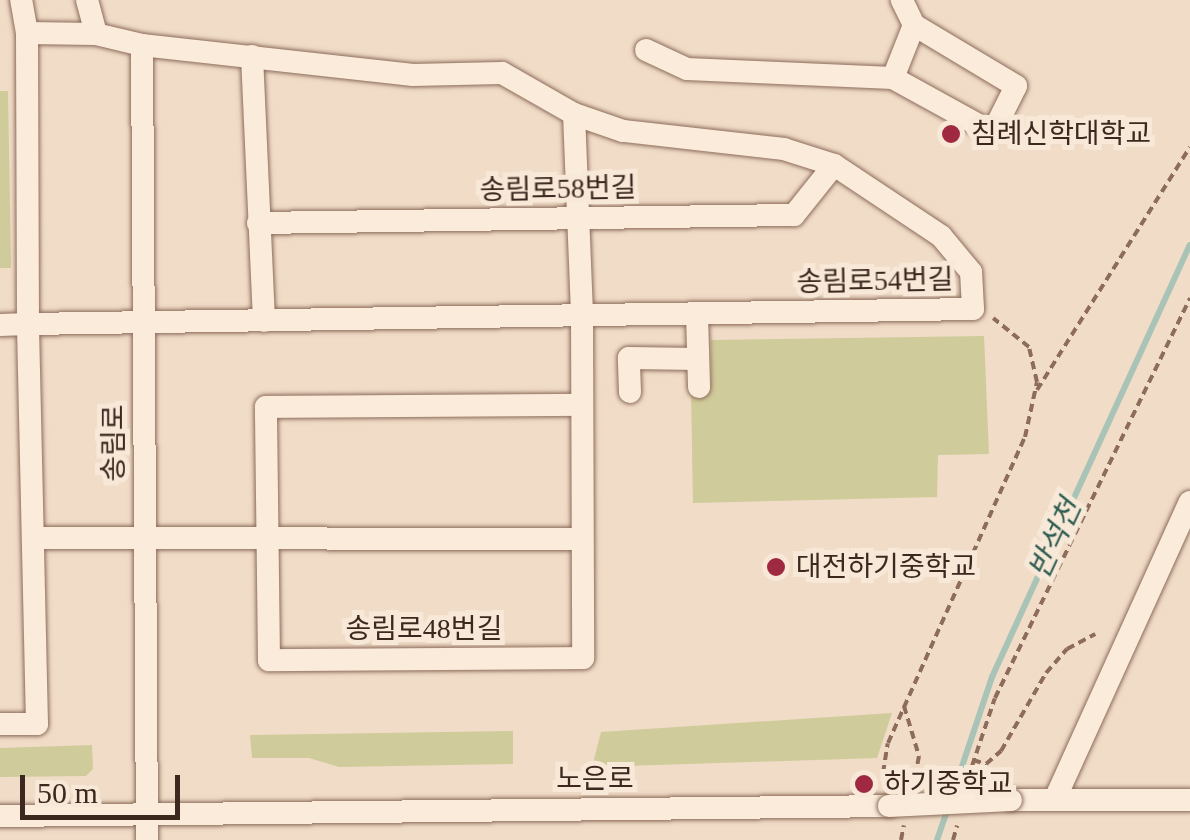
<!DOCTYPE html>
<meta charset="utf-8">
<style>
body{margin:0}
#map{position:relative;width:1190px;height:840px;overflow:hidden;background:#f0dcc7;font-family:"Times New Roman","Noto Sans KR",serif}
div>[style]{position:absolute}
.green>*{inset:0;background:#cfcb9a}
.stream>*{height:6px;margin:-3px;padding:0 3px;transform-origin:3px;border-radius:3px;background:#a9c4b6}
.path>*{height:4px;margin-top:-2px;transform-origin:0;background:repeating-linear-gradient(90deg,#8d6c5b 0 8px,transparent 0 13px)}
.roads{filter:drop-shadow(0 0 2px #8d6c5b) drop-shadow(0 0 2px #8d6c5b)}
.minor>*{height:22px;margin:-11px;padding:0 11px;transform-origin:11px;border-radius:11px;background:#faebdb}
.bridges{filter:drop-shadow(0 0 2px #8d6c5b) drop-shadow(0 0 2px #8d6c5b)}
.minor-bridge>*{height:22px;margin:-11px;padding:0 11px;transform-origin:11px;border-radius:11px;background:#faebdb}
.dots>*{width:28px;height:28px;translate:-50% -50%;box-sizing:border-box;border:5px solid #f7e8d7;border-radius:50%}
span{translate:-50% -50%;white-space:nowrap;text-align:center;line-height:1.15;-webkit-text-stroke:10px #f7e8d7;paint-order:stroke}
.poi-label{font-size:28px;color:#3d2820}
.left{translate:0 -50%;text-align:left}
.street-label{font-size:28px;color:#3d2820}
.water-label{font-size:30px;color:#2e5d51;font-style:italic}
.scale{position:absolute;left:20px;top:775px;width:160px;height:45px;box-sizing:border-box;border:5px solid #3d2820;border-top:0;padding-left:12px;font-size:30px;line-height:35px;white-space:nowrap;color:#3d2820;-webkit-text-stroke:8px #f7e8d7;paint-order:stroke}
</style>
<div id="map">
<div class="green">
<div style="clip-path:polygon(0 91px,8px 91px,11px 268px,0 268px)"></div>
<div style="clip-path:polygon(984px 336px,989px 454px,938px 455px,937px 497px,693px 503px,691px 391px,711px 391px,711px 340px)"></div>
<div style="clip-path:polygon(892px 713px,877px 758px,592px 767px,601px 732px)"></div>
<div style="clip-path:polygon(513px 731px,513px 764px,339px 767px,309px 758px,252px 758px,250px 735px)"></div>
<div style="clip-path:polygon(92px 745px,93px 769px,86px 776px,0 777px,0 748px)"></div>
</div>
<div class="stream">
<div style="left:952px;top:796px;width:126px;rotate:-71.4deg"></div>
<div style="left:992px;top:677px;width:475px;rotate:-65.4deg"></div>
<div style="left:937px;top:840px;width:34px;rotate:-71deg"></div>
</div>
<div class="path">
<div style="left:1037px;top:390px;width:287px;rotate:-57.8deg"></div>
<div style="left:904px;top:706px;width:52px;rotate:73.3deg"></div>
<div style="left:919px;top:756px;width:26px;rotate:101deg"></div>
<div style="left:973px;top:760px;width:14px;rotate:17deg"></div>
<div style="left:986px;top:764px;width:20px;rotate:-41deg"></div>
<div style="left:1001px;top:751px;width:90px;rotate:-60deg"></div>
<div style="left:1046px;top:673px;width:32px;rotate:-49deg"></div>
<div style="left:1067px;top:649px;width:32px;rotate:-28deg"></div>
<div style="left:883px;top:773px;width:30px;rotate:-81deg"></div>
<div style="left:888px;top:743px;width:335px;rotate:-65.9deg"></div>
<div style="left:1025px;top:437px;width:56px;rotate:-77.7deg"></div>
<div style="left:1037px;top:382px;width:36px;rotate:-103deg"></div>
<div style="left:1029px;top:347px;width:46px;rotate:-141.1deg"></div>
<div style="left:968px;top:778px;width:84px;rotate:-71.4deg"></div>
<div style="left:995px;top:698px;width:445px;rotate:-64deg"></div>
<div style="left:901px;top:840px;width:15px;rotate:-79deg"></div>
<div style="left:953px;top:840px;width:15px;rotate:-74deg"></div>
</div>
<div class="roads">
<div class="minor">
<div style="left:87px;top:0;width:35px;rotate:75deg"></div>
<div style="left:142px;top:45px;width:795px;rotate:89.64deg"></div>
<div style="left:646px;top:50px;width:45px;rotate:24.9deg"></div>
<div style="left:687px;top:69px;width:206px;rotate:2.5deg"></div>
<div style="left:893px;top:78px;width:57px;rotate:-68.4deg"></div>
<div style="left:914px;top:25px;width:28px;rotate:-116deg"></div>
<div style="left:252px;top:56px;width:265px;rotate:87.4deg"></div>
<div style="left:893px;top:78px;width:104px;rotate:28.8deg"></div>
<div style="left:984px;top:128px;width:11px"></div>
<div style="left:995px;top:128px;width:47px;rotate:-63.4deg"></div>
<div style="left:1016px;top:86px;width:119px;rotate:-149.1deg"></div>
<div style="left:574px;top:114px;width:201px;rotate:87.7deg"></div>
<div style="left:582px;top:315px;width:343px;rotate:89.8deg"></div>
<div style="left:583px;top:658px;width:314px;rotate:179.6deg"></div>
<div style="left:269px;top:660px;width:253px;rotate:-90.7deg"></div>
<div style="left:266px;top:407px;width:316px;rotate:-0.4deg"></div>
<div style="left:258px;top:223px;width:536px;rotate:-0.86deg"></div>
<div style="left:794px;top:215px;width:64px;rotate:-51.3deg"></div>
<div style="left:697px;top:314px;width:73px;rotate:88.4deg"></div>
<div style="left:0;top:325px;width:28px;rotate:-2deg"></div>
<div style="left:28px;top:324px;width:291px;rotate:-90.2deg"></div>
<div style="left:630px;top:392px;width:34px;rotate:-92deg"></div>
<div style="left:629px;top:358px;width:69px;rotate:0.8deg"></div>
<div style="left:33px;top:538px;width:549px;rotate:0.1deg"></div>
<div style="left:0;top:724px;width:37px"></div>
<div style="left:37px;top:724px;width:400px;rotate:-91.3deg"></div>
<div style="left:28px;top:324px;width:945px;rotate:-0.91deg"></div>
<div style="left:973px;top:309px;width:37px;rotate:-93deg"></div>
<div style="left:971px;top:272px;width:47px;rotate:-129.8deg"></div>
<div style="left:941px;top:236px;width:128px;rotate:-146.4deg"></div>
<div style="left:834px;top:165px;width:52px;rotate:-162.3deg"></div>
<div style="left:784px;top:149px;width:162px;rotate:-173.6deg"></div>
<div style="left:623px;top:131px;width:52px;rotate:-160.9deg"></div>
<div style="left:574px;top:114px;width:83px;rotate:-150.3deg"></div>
<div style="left:502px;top:73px;width:89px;rotate:178.7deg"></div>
<div style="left:413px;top:75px;width:273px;rotate:-173.7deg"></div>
<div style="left:142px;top:45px;width:47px;rotate:-166.6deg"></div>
<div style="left:96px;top:34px;width:69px;rotate:-179.2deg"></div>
<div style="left:27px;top:33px;width:34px;rotate:-100deg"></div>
<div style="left:1055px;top:799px;width:326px;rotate:-65.6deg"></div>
<div style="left:1011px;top:800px;width:179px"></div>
<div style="left:0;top:816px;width:889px;rotate:-0.64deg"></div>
</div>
</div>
<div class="bridges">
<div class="minor-bridge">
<div style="left:889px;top:806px;width:122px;rotate:-2.8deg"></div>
</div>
</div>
<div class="dots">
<div style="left:951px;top:134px;background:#9f2941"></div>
<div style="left:776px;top:567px;background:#9f2941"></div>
<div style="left:864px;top:784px;background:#9f2941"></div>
</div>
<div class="poi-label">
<span class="left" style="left:971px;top:134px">침례신학대학교</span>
<span class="left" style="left:796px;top:567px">대전하기중학교</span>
<span class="left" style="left:884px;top:784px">하기중학교</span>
</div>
<div class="street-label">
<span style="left:558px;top:189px;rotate:-1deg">송림로58번길</span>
<span style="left:875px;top:281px;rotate:-1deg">송림로54번길</span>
<span style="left:114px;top:443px;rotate:-90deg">송림로</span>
<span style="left:424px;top:629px">송림로48번길</span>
<span style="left:595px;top:779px">노은로</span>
</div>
<div class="water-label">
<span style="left:1055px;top:539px;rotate:-65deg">반석천</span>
</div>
<div class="scale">50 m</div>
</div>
